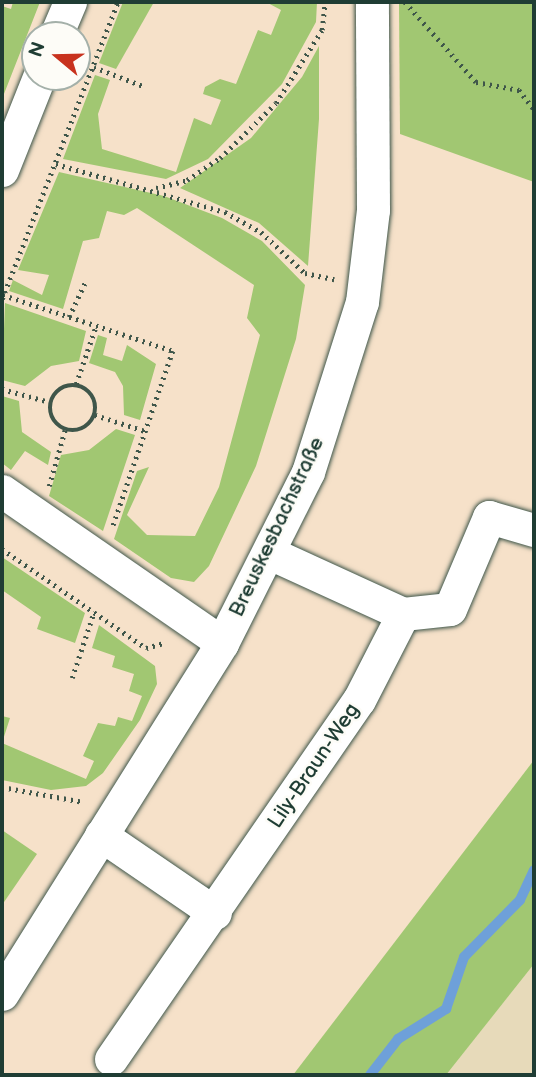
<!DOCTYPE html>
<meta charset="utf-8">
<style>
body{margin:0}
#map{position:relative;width:536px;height:1077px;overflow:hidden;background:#f6e1c9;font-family:"Balsamiq Sans",sans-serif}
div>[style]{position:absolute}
.built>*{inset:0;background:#e7daba}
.green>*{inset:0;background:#a1c772}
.stream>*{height:10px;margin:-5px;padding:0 5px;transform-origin:5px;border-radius:5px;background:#6ea0d9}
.path>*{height:4.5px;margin-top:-2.25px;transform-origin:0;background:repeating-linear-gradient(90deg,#3f564a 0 2px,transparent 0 7px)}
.path>.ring{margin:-2.25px;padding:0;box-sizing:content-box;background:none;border:4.5px solid #3f564a;border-radius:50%}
.roads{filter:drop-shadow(0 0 2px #3f564a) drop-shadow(0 0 2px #3f564a)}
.minor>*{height:33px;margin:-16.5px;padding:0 16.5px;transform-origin:16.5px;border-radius:16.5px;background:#fff}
span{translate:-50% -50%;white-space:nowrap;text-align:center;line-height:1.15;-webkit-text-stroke:5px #fdfcf7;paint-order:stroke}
.street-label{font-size:21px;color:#1f3d34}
.frame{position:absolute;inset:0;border:4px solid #1f3d34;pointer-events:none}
.north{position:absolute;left:21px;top:21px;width:70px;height:70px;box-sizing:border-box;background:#fdfcf7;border:2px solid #a4b0a9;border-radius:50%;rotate:289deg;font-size:19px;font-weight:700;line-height:28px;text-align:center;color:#1f3d34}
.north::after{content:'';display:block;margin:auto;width:24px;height:32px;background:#c8321e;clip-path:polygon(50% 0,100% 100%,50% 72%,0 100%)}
</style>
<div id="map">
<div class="built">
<div style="clip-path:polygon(534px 964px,534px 1075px,446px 1075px,503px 1003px)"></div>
</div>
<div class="green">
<div style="clip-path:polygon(13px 2px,40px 2px,2px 99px,2px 6px,11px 9px)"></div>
<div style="clip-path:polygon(123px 2px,154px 2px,116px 69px,99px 63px)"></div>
<div style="clip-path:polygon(266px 2px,317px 2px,316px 22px,282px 84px,208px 159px,166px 179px,63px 159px,95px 75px,110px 80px,98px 114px,102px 149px,176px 172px,194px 118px,211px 125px,221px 100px,203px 94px,205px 87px,220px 79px,236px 84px,258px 30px,271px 35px,281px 10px)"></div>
<div style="clip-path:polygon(399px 2px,534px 2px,534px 182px,400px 134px)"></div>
<div style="clip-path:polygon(319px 46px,319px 119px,308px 266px,259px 223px,180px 188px,251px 138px,302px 77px)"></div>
<div style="clip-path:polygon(59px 172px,164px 196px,222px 218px,262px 241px,305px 285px,296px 339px,256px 466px,209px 566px,194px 582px,171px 578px,114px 539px,137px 471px,149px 467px,127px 515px,147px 535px,195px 536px,219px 487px,260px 335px,247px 318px,254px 285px,137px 208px,124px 215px,107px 211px,99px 238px,83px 241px,63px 309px,9px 291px,13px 280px,42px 295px,49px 275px,18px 270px)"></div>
<div style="clip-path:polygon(5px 303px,86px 331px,79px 361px,51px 366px,25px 386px,2px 380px)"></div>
<div style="clip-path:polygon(98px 335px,107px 338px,103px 355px,122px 361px,127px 345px,156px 364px,140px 420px,124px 415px,123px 386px,115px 372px,89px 363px)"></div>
<div style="clip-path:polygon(2px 396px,19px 401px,22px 432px,51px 452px,48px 465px,25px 451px,11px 470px,2px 463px)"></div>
<div style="clip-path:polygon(116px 429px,135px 435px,103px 531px,49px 496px,61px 455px,89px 450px)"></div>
<div style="clip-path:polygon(2px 557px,85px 613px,75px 643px,37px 629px,41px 617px,2px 590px)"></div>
<div style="clip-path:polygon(99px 625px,155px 666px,157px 684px,140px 720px,103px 773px,86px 786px,51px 790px,2px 780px,2px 716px,10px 718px,2px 743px,86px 779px,94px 761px,83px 756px,98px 723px,115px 726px,118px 717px,132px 721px,142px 696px,129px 691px,134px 674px,112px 667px,115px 656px,92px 648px)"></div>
<div style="clip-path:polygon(534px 760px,534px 964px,446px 1075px,293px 1075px)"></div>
<div style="clip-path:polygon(2px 830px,37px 854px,2px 905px)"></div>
</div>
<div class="stream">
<div style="left:370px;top:1075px;width:46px;rotate:-52.1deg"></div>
<div style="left:398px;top:1039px;width:57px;rotate:-32deg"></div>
<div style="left:446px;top:1009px;width:55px;rotate:-70.9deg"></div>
<div style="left:464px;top:957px;width:80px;rotate:-45.5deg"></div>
<div style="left:520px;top:900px;width:33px;rotate:-65deg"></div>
</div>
<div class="path">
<div style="left:405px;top:2px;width:107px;rotate:48.4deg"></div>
<div style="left:476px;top:82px;width:44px;rotate:10.5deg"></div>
<div style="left:519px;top:90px;width:24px;rotate:52deg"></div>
<div style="left:94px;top:67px;width:53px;rotate:21.2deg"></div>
<div style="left:56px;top:164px;width:176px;rotate:15.9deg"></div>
<div style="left:225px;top:212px;width:41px;rotate:29.1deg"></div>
<div style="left:261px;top:232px;width:60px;rotate:43deg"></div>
<div style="left:305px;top:273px;width:30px;rotate:12deg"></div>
<div style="left:156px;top:188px;width:32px;rotate:-14deg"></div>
<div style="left:187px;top:180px;width:40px;rotate:-34deg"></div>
<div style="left:220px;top:158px;width:78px;rotate:-44.5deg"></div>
<div style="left:276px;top:103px;width:86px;rotate:-57.8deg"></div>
<div style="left:322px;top:30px;width:28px;rotate:-84deg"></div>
<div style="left:3px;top:295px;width:179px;rotate:18.2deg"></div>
<div style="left:173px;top:351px;width:188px;rotate:108.9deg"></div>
<div style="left:2px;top:299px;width:319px;rotate:-68.7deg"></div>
<div style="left:69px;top:317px;width:38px;rotate:-65deg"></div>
<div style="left:76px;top:384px;width:61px;rotate:-71deg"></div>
<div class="ring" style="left:50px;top:385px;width:41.5px;height:41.5px"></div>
<div style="left:2px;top:389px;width:50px;rotate:15.2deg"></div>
<div style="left:95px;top:415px;width:52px;rotate:17.7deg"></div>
<div style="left:49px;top:486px;width:58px;rotate:-74.1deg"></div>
<div style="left:2px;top:549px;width:175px;rotate:34.5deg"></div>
<div style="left:146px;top:648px;width:18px;rotate:-16deg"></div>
<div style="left:72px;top:678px;width:70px;rotate:-71.6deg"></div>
<div style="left:2px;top:787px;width:83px;rotate:10.4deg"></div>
</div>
<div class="roads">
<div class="minor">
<div style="left:56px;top:35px;width:36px;rotate:-67deg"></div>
<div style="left:2px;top:170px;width:100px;rotate:-68.3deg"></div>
<div style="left:2px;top:491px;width:267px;rotate:34.6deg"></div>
<div style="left:270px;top:553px;width:146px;rotate:24.6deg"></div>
<div style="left:101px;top:835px;width:138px;rotate:34.4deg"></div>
<div style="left:2px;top:994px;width:414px;rotate:-57.9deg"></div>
<div style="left:222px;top:643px;width:191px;rotate:-63.3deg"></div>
<div style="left:308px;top:472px;width:178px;rotate:-72.4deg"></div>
<div style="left:362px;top:302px;width:93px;rotate:-83.2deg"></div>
<div style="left:373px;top:210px;width:208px;rotate:-90.3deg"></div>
<div style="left:111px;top:1059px;width:436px;rotate:-55.4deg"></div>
<div style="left:359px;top:700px;width:97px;rotate:-62.9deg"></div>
<div style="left:403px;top:614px;width:47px;rotate:-6.1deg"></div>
<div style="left:450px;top:609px;width:100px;rotate:-67deg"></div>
<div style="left:489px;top:517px;width:47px;rotate:16.1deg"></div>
</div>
</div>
<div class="street-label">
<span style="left:277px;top:527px;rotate:-65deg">Breuskesbachstraße</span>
<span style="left:314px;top:766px;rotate:-56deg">Lily-Braun-Weg</span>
</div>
<div class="frame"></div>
<div class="north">N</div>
</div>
